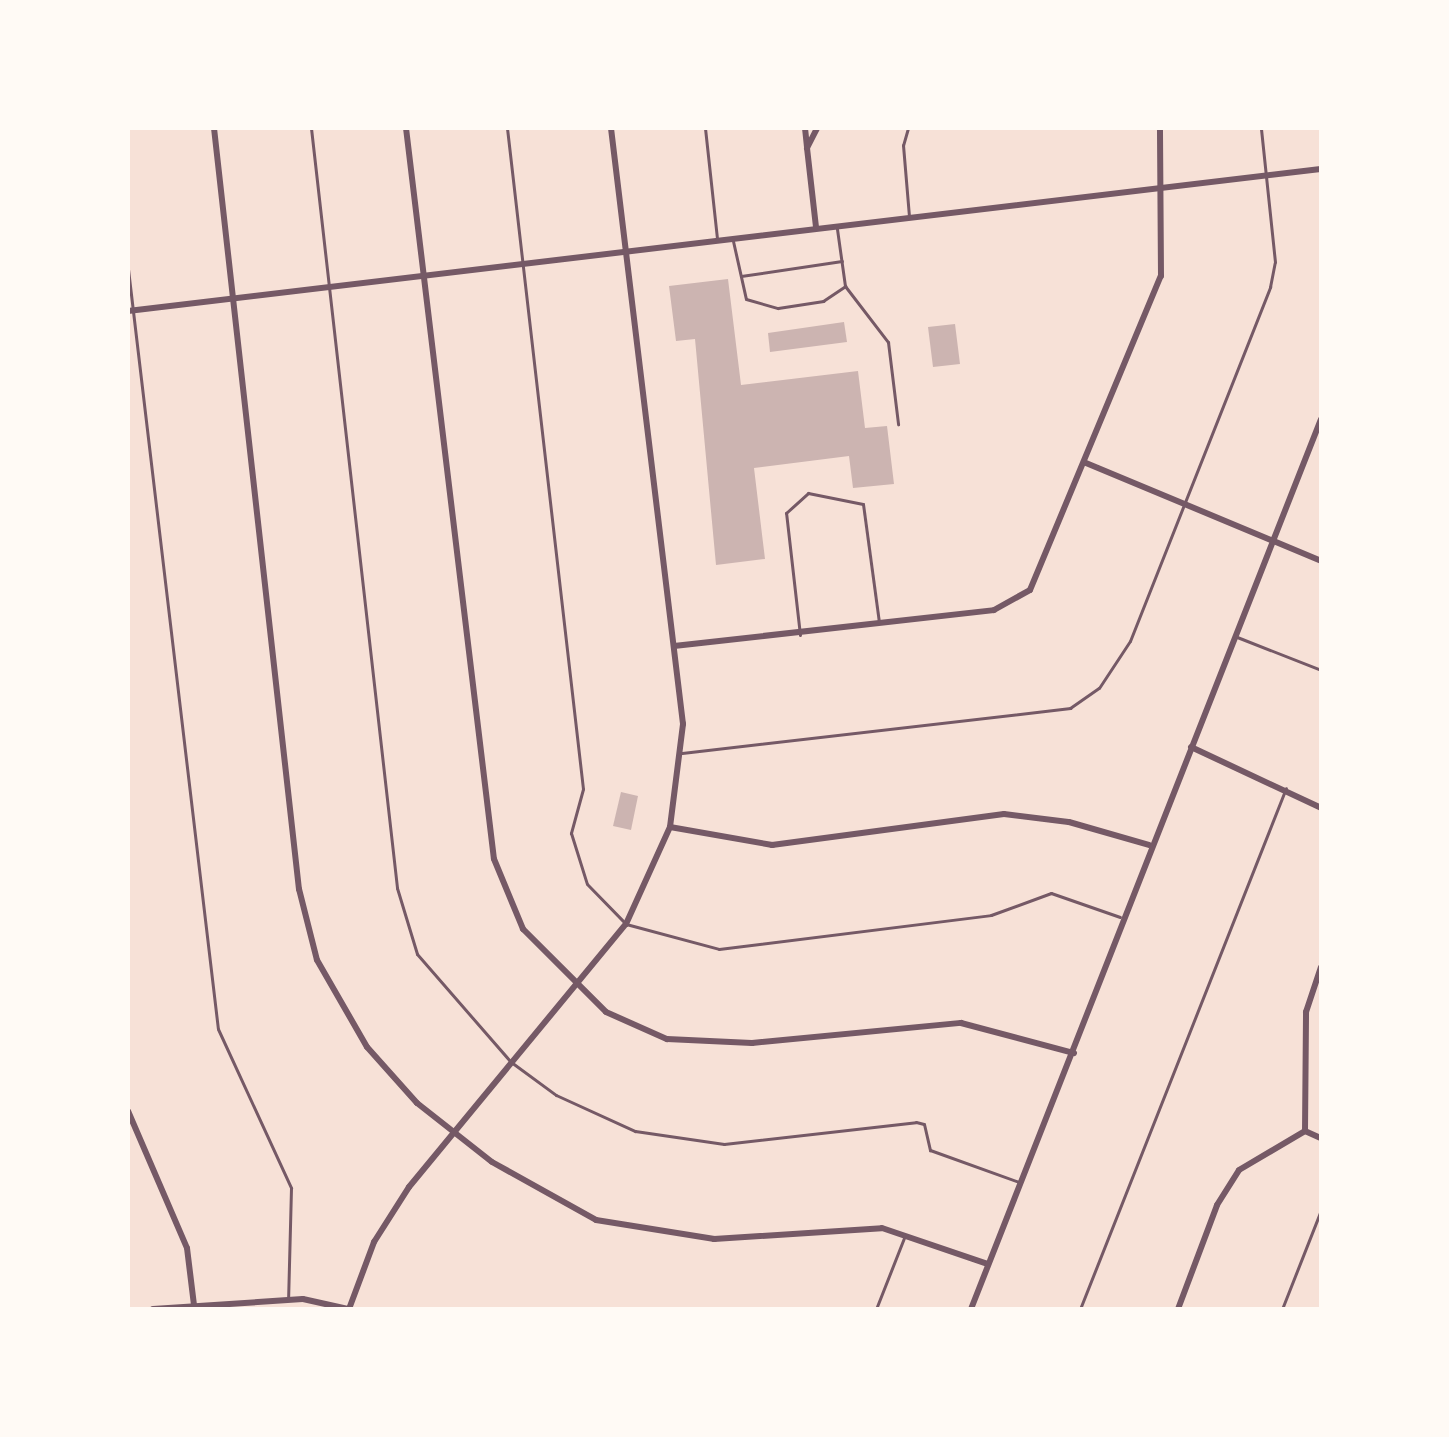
<!DOCTYPE html>
<style>
body{margin:0}
#map{position:relative;width:1449px;height:1437px;overflow:hidden;background:#f7e1d7;font-family:"Roboto Condensed",sans-serif}
div>[style]{position:absolute}
.building>*{inset:0;background:#ccb4b1}
.service>*{height:3px;margin:-1.5px;padding:0 1.5px;transform-origin:1.5px;border-radius:1.5px;background:#755966}
.minor>*{height:6px;margin:-3px;padding:0 3px;transform-origin:3px;border-radius:3px;background:#755966}
span{translate:-50% -50%;white-space:nowrap;text-align:center;line-height:1.15;-webkit-text-stroke:6px #fffaf5;paint-order:stroke}
.frame{position:absolute;inset:0;border:130px solid #fffaf5;pointer-events:none}
</style>
<div id="map">
<div class="building">
<div style="clip-path:polygon(728px 279px,741px 385px,858px 371px,865px 428px,887px 426px,894px 484px,853px 488px,849px 456px,754px 468px,765px 559px,716px 565px,695px 339px,676px 341px,669px 286px)"></div>
<div style="clip-path:polygon(844px 322px,847px 342px,770px 352px,768px 333px)"></div>
<div style="clip-path:polygon(955px 324px,960px 364px,933px 367px,928px 327px)"></div>
<div style="clip-path:polygon(621px 792px,638px 796px,631px 830px,613px 826px)"></div>
</div>
<div class="service">
<div style="left:311px;top:128px;width:765px;rotate:83.54deg"></div>
<div style="left:397px;top:888px;width:69px;rotate:73.1deg"></div>
<div style="left:417px;top:954px;width:143px;rotate:49deg"></div>
<div style="left:511px;top:1062px;width:56px;rotate:36.3deg"></div>
<div style="left:556px;top:1095px;width:87px;rotate:24.5deg"></div>
<div style="left:635px;top:1131px;width:90px;rotate:8.3deg"></div>
<div style="left:724px;top:1144px;width:193px;rotate:-6.5deg"></div>
<div style="left:916px;top:1122px;width:8px;rotate:14deg"></div>
<div style="left:924px;top:1124px;width:27px;rotate:77deg"></div>
<div style="left:930px;top:1150px;width:95px;rotate:19.8deg"></div>
<div style="left:507px;top:128px;width:665px;rotate:83.44deg"></div>
<div style="left:583px;top:789px;width:46px;rotate:105.3deg"></div>
<div style="left:571px;top:833px;width:53px;rotate:72.6deg"></div>
<div style="left:587px;top:884px;width:56px;rotate:45.7deg"></div>
<div style="left:626px;top:924px;width:96px;rotate:15deg"></div>
<div style="left:719px;top:949px;width:274px;rotate:-7.1deg"></div>
<div style="left:991px;top:915px;width:64px;rotate:-20.1deg"></div>
<div style="left:1051px;top:893px;width:73px;rotate:19.2deg"></div>
<div style="left:705px;top:128px;width:112px;rotate:83.8deg"></div>
<div style="left:908px;top:128px;width:18px;rotate:106deg"></div>
<div style="left:903px;top:145px;width:72px;rotate:85.2deg"></div>
<div style="left:733px;top:241px;width:59px;rotate:77.4deg"></div>
<div style="left:746px;top:299px;width:33px;rotate:16deg"></div>
<div style="left:778px;top:308px;width:46px;rotate:-8.8deg"></div>
<div style="left:823px;top:301px;width:27px;rotate:-34deg"></div>
<div style="left:845px;top:286px;width:58px;rotate:-98deg"></div>
<div style="left:128px;top:269px;width:765px;rotate:83.25deg"></div>
<div style="left:218px;top:1029px;width:175px;rotate:65.3deg"></div>
<div style="left:291px;top:1188px;width:112px;rotate:91.5deg"></div>
<div style="left:741px;top:276px;width:102px;rotate:-8.4deg"></div>
<div style="left:845px;top:286px;width:71px;rotate:52.5deg"></div>
<div style="left:888px;top:342px;width:83px;rotate:83deg"></div>
<div style="left:800px;top:635px;width:123px;rotate:-96.5deg"></div>
<div style="left:786px;top:513px;width:30px;rotate:-42deg"></div>
<div style="left:808px;top:493px;width:56px;rotate:11.3deg"></div>
<div style="left:863px;top:504px;width:119px;rotate:82.3deg"></div>
<div style="left:1237px;top:637px;width:90px;rotate:21.4deg"></div>
<div style="left:682px;top:753px;width:391px;rotate:-6.6deg"></div>
<div style="left:1070px;top:708px;width:35px;rotate:-35deg"></div>
<div style="left:1099px;top:688px;width:56px;rotate:-56.6deg"></div>
<div style="left:1130px;top:641px;width:381px;rotate:-68.4deg"></div>
<div style="left:1270px;top:287px;width:25px;rotate:-79deg"></div>
<div style="left:1275px;top:262px;width:135px;rotate:-96deg"></div>
<div style="left:876px;top:1309px;width:76px;rotate:-68.5deg"></div>
<div style="left:1080px;top:1309px;width:560px;rotate:-68.43deg"></div>
<div style="left:1282px;top:1309px;width:106px;rotate:-68.5deg"></div>
</div>
<div class="minor">
<div style="left:214px;top:128px;width:766px;rotate:83.63deg"></div>
<div style="left:299px;top:889px;width:73px;rotate:75.8deg"></div>
<div style="left:317px;top:960px;width:100px;rotate:60.1deg"></div>
<div style="left:367px;top:1047px;width:75px;rotate:48.2deg"></div>
<div style="left:417px;top:1103px;width:95px;rotate:38.2deg"></div>
<div style="left:492px;top:1162px;width:119px;rotate:29.1deg"></div>
<div style="left:596px;top:1220px;width:120px;rotate:9.1deg"></div>
<div style="left:714px;top:1239px;width:168px;rotate:-3.7deg"></div>
<div style="left:882px;top:1228px;width:109px;rotate:18.8deg"></div>
<div style="left:406px;top:128px;width:736px;rotate:83.14deg"></div>
<div style="left:494px;top:859px;width:76px;rotate:67.5deg"></div>
<div style="left:523px;top:929px;width:117px;rotate:45deg"></div>
<div style="left:606px;top:1012px;width:67px;rotate:23.9deg"></div>
<div style="left:667px;top:1039px;width:85px;rotate:2.7deg"></div>
<div style="left:752px;top:1043px;width:210px;rotate:-5.5deg"></div>
<div style="left:961px;top:1023px;width:117px;rotate:14.9deg"></div>
<div style="left:805px;top:128px;width:20px;rotate:84deg"></div>
<div style="left:816px;top:227px;width:80px;rotate:-96.5deg"></div>
<div style="left:807px;top:148px;width:22px;rotate:-63deg"></div>
<div style="left:128px;top:311px;width:1201px;rotate:-6.79deg"></div>
<div style="left:1086px;top:463px;width:255px;rotate:22.6deg"></div>
<div style="left:674px;top:646px;width:322px;rotate:-6.4deg"></div>
<div style="left:994px;top:610px;width:41px;rotate:-29.1deg"></div>
<div style="left:1030px;top:590px;width:340px;rotate:-67.4deg"></div>
<div style="left:1161px;top:276px;width:148px;rotate:-90.4deg"></div>
<div style="left:1191px;top:747px;width:144px;rotate:25.1deg"></div>
<div style="left:670px;top:827px;width:104px;rotate:10deg"></div>
<div style="left:772px;top:845px;width:234px;rotate:-7.6deg"></div>
<div style="left:1004px;top:814px;width:65px;rotate:7deg"></div>
<div style="left:1069px;top:822px;width:83px;rotate:16deg"></div>
<div style="left:128px;top:1111px;width:149px;rotate:66.7deg"></div>
<div style="left:187px;top:1248px;width:57px;rotate:83deg"></div>
<div style="left:1305px;top:1131px;width:17px;rotate:24deg"></div>
<div style="left:153px;top:1309px;width:150px;rotate:-3.8deg"></div>
<div style="left:303px;top:1299px;width:46px;rotate:12.5deg"></div>
<div style="left:349px;top:1309px;width:72px;rotate:-69.5deg"></div>
<div style="left:374px;top:1242px;width:65px;rotate:-57.5deg"></div>
<div style="left:409px;top:1187px;width:341px;rotate:-50.5deg"></div>
<div style="left:626px;top:924px;width:107px;rotate:-65.6deg"></div>
<div style="left:670px;top:827px;width:104px;rotate:-82.8deg"></div>
<div style="left:683px;top:724px;width:600px;rotate:-96.89deg"></div>
<div style="left:971px;top:1309px;width:956px;rotate:-68.53deg"></div>
<div style="left:1178px;top:1309px;width:111px;rotate:-69.4deg"></div>
<div style="left:1217px;top:1205px;width:41px;rotate:-57.8deg"></div>
<div style="left:1239px;top:1170px;width:77px;rotate:-30.6deg"></div>
<div style="left:1305px;top:1131px;width:119px;rotate:-89.5deg"></div>
<div style="left:1306px;top:1012px;width:47px;rotate:-71.6deg"></div>
</div>
<div class="frame"></div>
</div>
